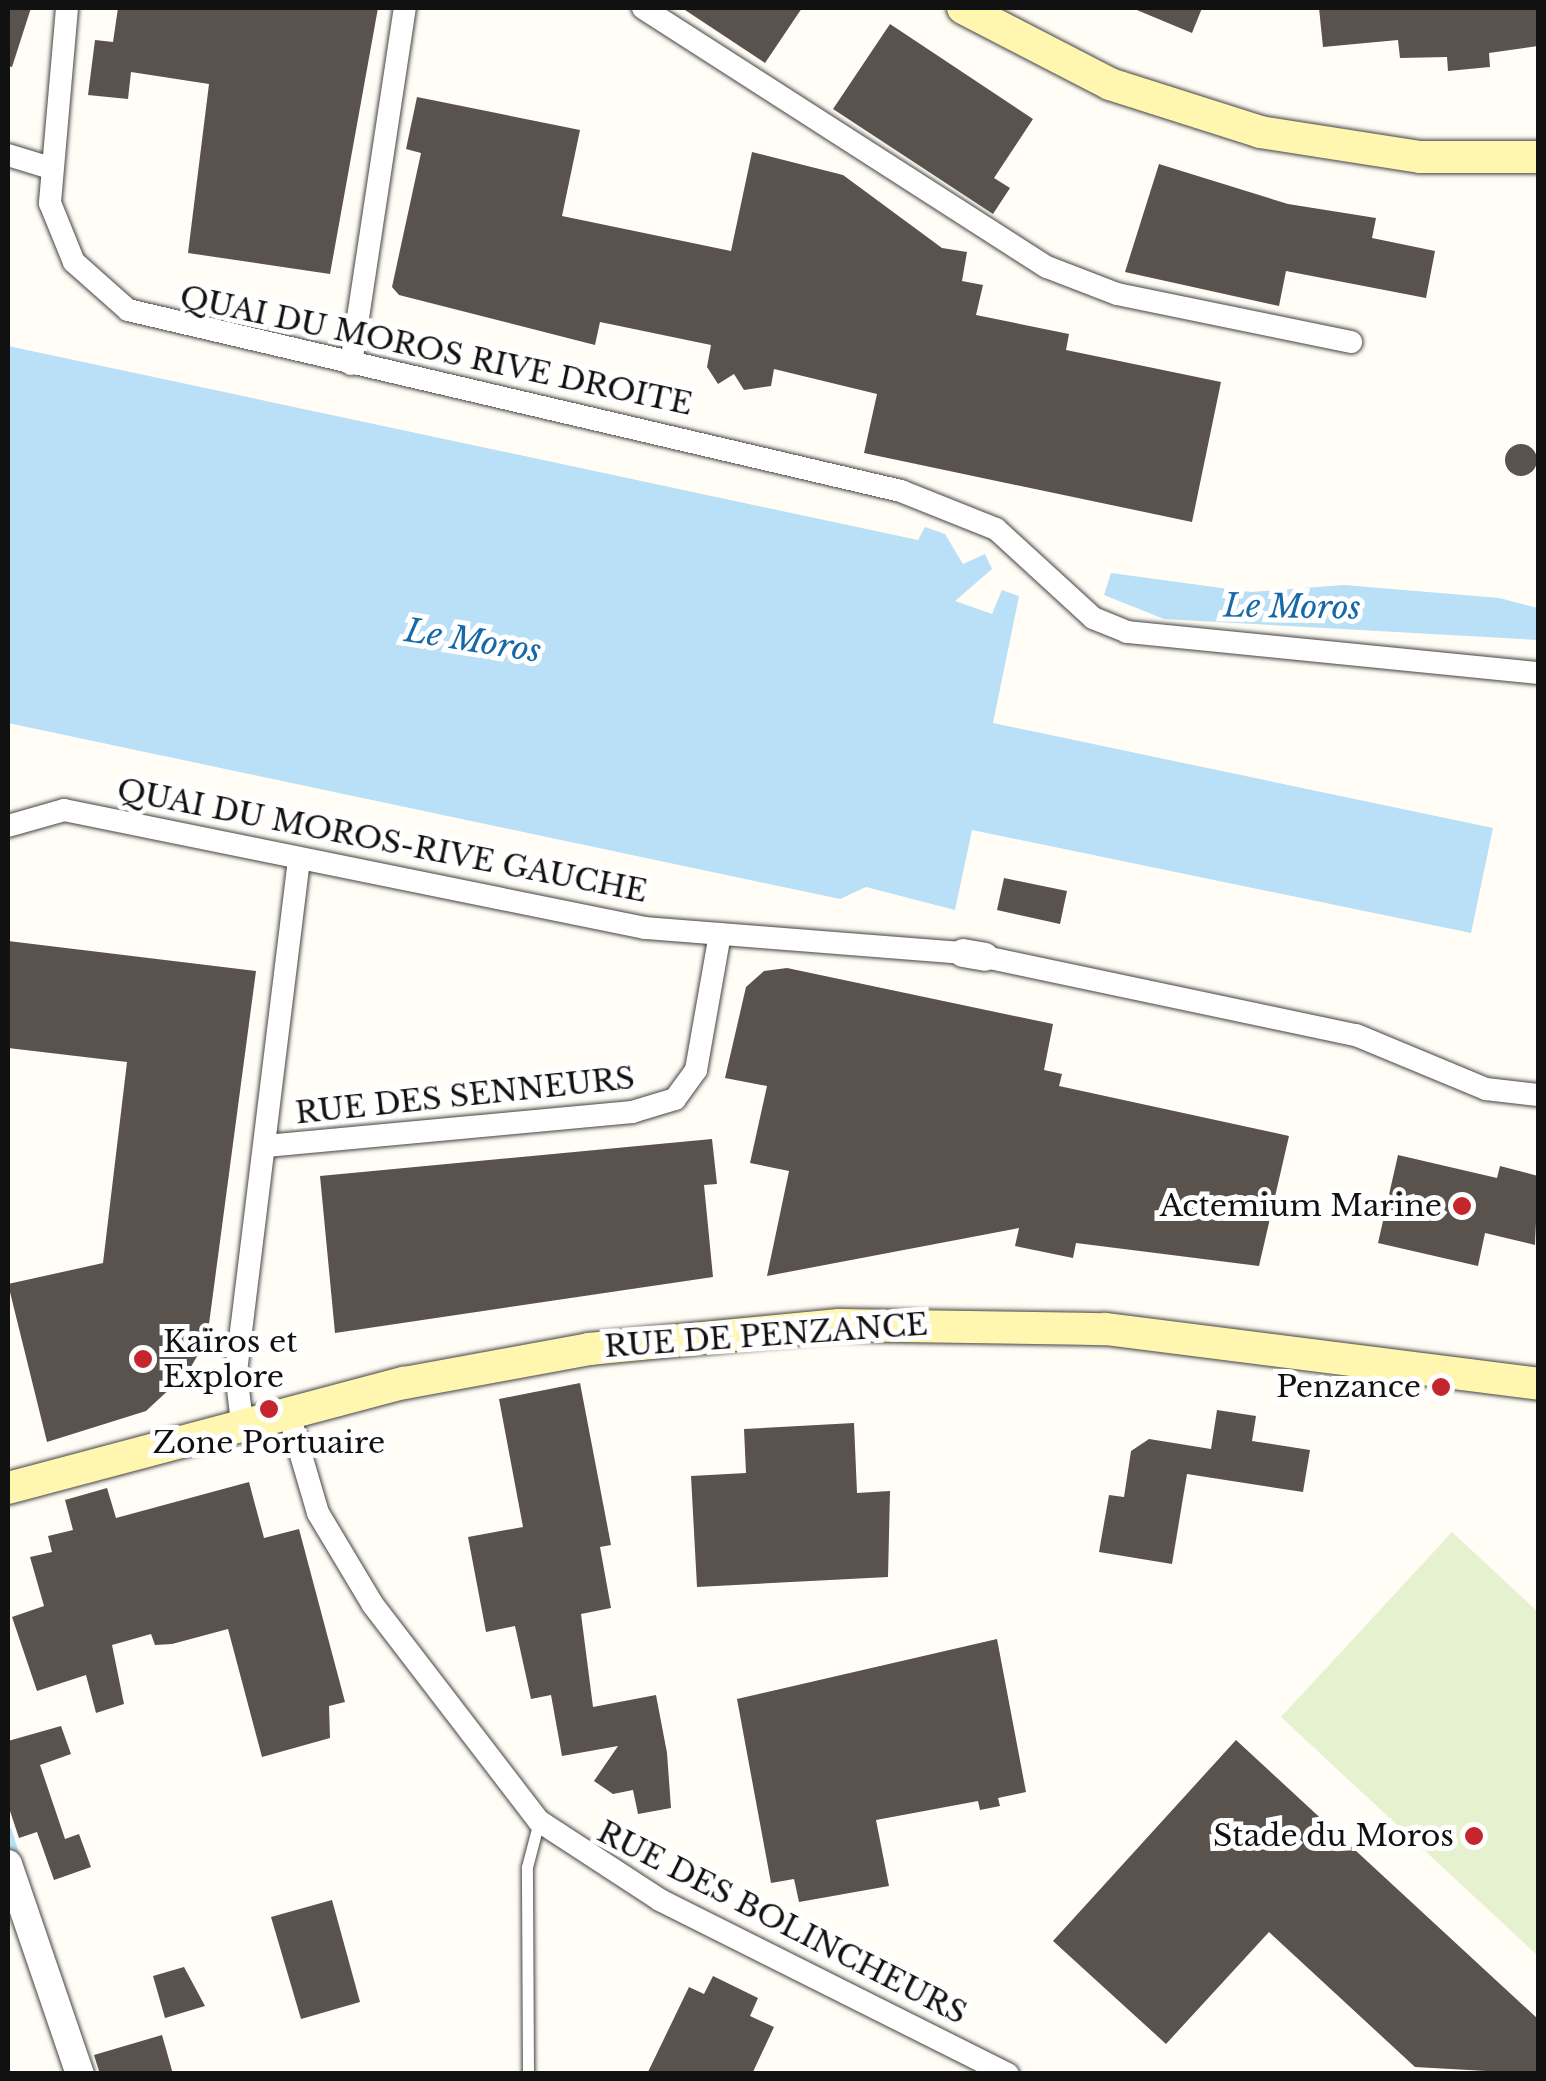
<!DOCTYPE html>
<meta charset="utf-8">
<style>
body{margin:0}
#map{position:relative;width:1546px;height:2081px;overflow:hidden;background:#fffdf5;font-family:"Libre Baskerville",serif}
div>[style]{position:absolute}
.pitch>*{inset:0;background:#e6f2cf}
.water>*{inset:0;background:#b9e0f7}
.stream>*{height:8px;margin:-4px;padding:0 4px;transform-origin:4px;border-radius:4px;background:#b9e0f7}
.building>*{inset:0;background:#5a524d}
.round{border-radius:50%}
.roads{filter:drop-shadow(0 0 2px #444) drop-shadow(0 0 2px #444)}
.service>*{height:11px;margin:-5.5px;padding:0 5.5px;transform-origin:5.5px;border-radius:5.5px;background:#fff}
.minor>*{height:22px;margin:-11px;padding:0 11px;transform-origin:11px;border-radius:11px;background:#fff}
.tertiary>*{height:28px;margin:-14px;padding:0 14px;transform-origin:14px;border-radius:14px;background:#fff}
.secondary>*{height:32px;margin:-16px;padding:0 16px;transform-origin:16px;border-radius:16px;background:#fff6b0}
.dots>*{width:28px;height:28px;translate:-50% -50%;box-sizing:border-box;border:5px solid #fff;border-radius:50%}
span{translate:-50% -50%;white-space:nowrap;text-align:center;line-height:1.15;-webkit-text-stroke:10px #fff;paint-order:stroke}
.street-label{font-size:30px;color:#111}
.poi-label{font-size:30px;color:#111}
.right{translate:-100% -50%;text-align:right}
.left{translate:0 -50%;text-align:left}
.water-label{font-size:32px;color:#1768a6;font-style:italic}
.frame{position:absolute;inset:0;border:10px solid #111;pointer-events:none}
</style>
<div id="map">
<div class="pitch">
<div style="clip-path:polygon(1452px 1532px,1538px 1612px,1538px 1956px,1281px 1717px)"></div>
</div>
<div class="water">
<div style="clip-path:polygon(8px 346px,918px 540px,925px 527px,945px 534px,963px 564px,985px 554px,992px 569px,955px 601px,992px 614px,1002px 590px,1019px 596px,993px 723px,1493px 828px,1471px 933px,972px 830px,955px 910px,866px 887px,840px 899px,8px 723px)"></div>
<div style="clip-path:polygon(1111px 573px,1251px 592px,1344px 585px,1499px 598px,1538px 608px,1538px 640px,1164px 619px,1104px 595px)"></div>
</div>
<div class="stream">
<div style="left:8px;top:1831px;width:31px;rotate:73deg"></div>
</div>
<div class="building">
<div style="clip-path:polygon(8px 8px,31px 8px,12px 67px,8px 66px)"></div>
<div style="clip-path:polygon(118px 8px,378px 8px,330px 274px,188px 253px,209px 84px,131px 72px,128px 99px,88px 95px,95px 40px,113px 42px)"></div>
<div style="clip-path:polygon(682px 8px,802px 8px,765px 63px)"></div>
<div style="clip-path:polygon(1132px 8px,1202px 8px,1192px 33px)"></div>
<div style="clip-path:polygon(1319px 8px,1538px 8px,1538px 46px,1489px 53px,1490px 67px,1448px 71px,1447px 57px,1400px 58px,1398px 40px,1323px 47px)"></div>
<div style="clip-path:polygon(890px 24px,1033px 119px,994px 178px,1010px 188px,993px 214px,833px 109px)"></div>
<div style="clip-path:polygon(417px 97px,580px 130px,562px 216px,731px 251px,752px 152px,843px 175px,942px 248px,967px 252px,962px 281px,983px 285px,976px 315px,1069px 334px,1066px 350px,1221px 382px,1192px 522px,864px 453px,877px 394px,774px 369px,771px 386px,744px 390px,734px 374px,718px 384px,707px 367px,711px 345px,600px 322px,595px 345px,399px 295px,392px 287px,421px 153px,406px 149px)"></div>
<div style="clip-path:polygon(1159px 164px,1288px 204px,1376px 218px,1372px 238px,1435px 251px,1426px 298px,1286px 271px,1279px 306px,1125px 272px)"></div>
<div class="round" style="left:1505px;top:444px;width:32px;height:32px"></div>
<div style="clip-path:polygon(1004px 878px,1067px 891px,1060px 924px,997px 910px)"></div>
<div style="clip-path:polygon(8px 941px,256px 971px,207px 1339px,188px 1372px,146px 1411px,47px 1442px,8px 1284px,103px 1263px,127px 1062px,8px 1048px)"></div>
<div style="clip-path:polygon(787px 968px,1053px 1024px,1044px 1070px,1062px 1074px,1059px 1086px,1289px 1136px,1259px 1266px,1076px 1243px,1073px 1258px,1015px 1246px,1019px 1228px,767px 1276px,789px 1171px,750px 1163px,767px 1086px,725px 1078px,746px 987px,764px 971px)"></div>
<div style="clip-path:polygon(712px 1139px,717px 1184px,704px 1185px,713px 1277px,335px 1333px,320px 1176px)"></div>
<div style="clip-path:polygon(1398px 1155px,1497px 1178px,1500px 1166px,1538px 1176px,1535px 1245px,1485px 1233px,1478px 1266px,1378px 1243px)"></div>
<div style="clip-path:polygon(580px 1383px,611px 1545px,600px 1547px,611px 1608px,581px 1614px,593px 1707px,656px 1695px,667px 1753px,671px 1808px,638px 1814px,633px 1790px,613px 1794px,594px 1781px,618px 1746px,562px 1756px,551px 1695px,531px 1699px,515px 1626px,486px 1632px,468px 1537px,523px 1527px,499px 1399px)"></div>
<div style="clip-path:polygon(1217px 1410px,1256px 1416px,1252px 1441px,1310px 1450px,1303px 1492px,1187px 1474px,1172px 1564px,1099px 1552px,1109px 1495px,1124px 1497px,1131px 1451px,1149px 1439px,1211px 1449px)"></div>
<div style="clip-path:polygon(854px 1423px,857px 1493px,890px 1491px,888px 1577px,697px 1587px,691px 1476px,746px 1473px,744px 1429px)"></div>
<div style="clip-path:polygon(249px 1482px,264px 1538px,299px 1529px,345px 1702px,329px 1706px,330px 1738px,262px 1757px,228px 1629px,172px 1644px,155px 1645px,151px 1634px,112px 1645px,124px 1704px,96px 1713px,86px 1675px,37px 1691px,12px 1617px,44px 1606px,30px 1557px,52px 1552px,48px 1536px,73px 1530px,65px 1500px,107px 1488px,116px 1518px)"></div>
<div style="clip-path:polygon(997px 1639px,1026px 1792px,998px 1798px,1000px 1806px,980px 1810px,978px 1801px,876px 1820px,889px 1886px,799px 1902px,794px 1879px,771px 1883px,737px 1699px)"></div>
<div style="clip-path:polygon(61px 1726px,71px 1754px,40px 1765px,65px 1839px,79px 1834px,91px 1867px,54px 1880px,37px 1832px,19px 1838px,8px 1805px,8px 1741px)"></div>
<div style="clip-path:polygon(1236px 1740px,1538px 2019px,1538px 2074px,1415px 2067px,1269px 1932px,1166px 2044px,1053px 1941px)"></div>
<div style="clip-path:polygon(332px 1900px,360px 2002px,301px 2019px,271px 1917px)"></div>
<div style="clip-path:polygon(184px 1967px,205px 2006px,165px 2018px,153px 1976px)"></div>
<div style="clip-path:polygon(713px 1976px,758px 1998px,750px 2016px,774px 2027px,752px 2074px,647px 2074px,689px 1987px,704px 1994px)"></div>
<div style="clip-path:polygon(162px 2035px,173px 2074px,100px 2074px,94px 2055px)"></div>
</div>
<div class="roads">
<div class="service">
<div style="left:528px;top:2074px;width:207px;rotate:-90.3deg"></div>
<div style="left:527px;top:1867px;width:48px;rotate:-75.4deg"></div>
</div>
<div class="minor">
<div style="left:67px;top:8px;width:196px;rotate:95deg"></div>
<div style="left:50px;top:203px;width:64px;rotate:67.9deg"></div>
<div style="left:74px;top:262px;width:72px;rotate:41.6deg"></div>
<div style="left:128px;top:310px;width:794px;rotate:13.18deg"></div>
<div style="left:901px;top:491px;width:102px;rotate:21.8deg"></div>
<div style="left:996px;top:529px;width:132px;rotate:42.5deg"></div>
<div style="left:1093px;top:618px;width:37px;rotate:22deg"></div>
<div style="left:1127px;top:632px;width:413px;rotate:5.7deg"></div>
<div style="left:643px;top:8px;width:480px;rotate:32.7deg"></div>
<div style="left:1047px;top:267px;width:75px;rotate:21.1deg"></div>
<div style="left:1117px;top:294px;width:239px;rotate:11.6deg"></div>
<div style="left:8px;top:155px;width:41px;rotate:17.1deg"></div>
<div style="left:351px;top:364px;width:360px;rotate:-81.4deg"></div>
<div style="left:8px;top:826px;width:58px;rotate:-15.9deg"></div>
<div style="left:64px;top:810px;width:593px;rotate:11.48deg"></div>
<div style="left:645px;top:928px;width:319px;rotate:4.5deg"></div>
<div style="left:985px;top:957px;width:379px;rotate:11.9deg"></div>
<div style="left:1356px;top:1035px;width:141px;rotate:22.6deg"></div>
<div style="left:1486px;top:1089px;width:52px;rotate:6.6deg"></div>
<div style="left:266px;top:1146px;width:368px;rotate:-5.3deg"></div>
<div style="left:632px;top:1112px;width:45px;rotate:-16.8deg"></div>
<div style="left:675px;top:1099px;width:36px;rotate:-54deg"></div>
<div style="left:696px;top:1070px;width:138px;rotate:-80deg"></div>
<div style="left:288px;top:1411px;width:106px;rotate:73.6deg"></div>
<div style="left:318px;top:1513px;width:107px;rotate:59.1deg"></div>
<div style="left:373px;top:1605px;width:272px;rotate:52.5deg"></div>
<div style="left:539px;top:1821px;width:145px;rotate:33.1deg"></div>
<div style="left:660px;top:1900px;width:389px;rotate:26.6deg"></div>
<div style="left:242px;top:1423px;width:51px;rotate:-96.7deg"></div>
<div style="left:236px;top:1372px;width:516px;rotate:-82.99deg"></div>
</div>
<div class="tertiary">
<div style="left:963px;top:953px;width:22px;rotate:10deg"></div>
<div style="left:8px;top:1864px;width:222px;rotate:71.1deg"></div>
</div>
<div class="secondary">
<div style="left:963px;top:8px;width:165px;rotate:27.3deg"></div>
<div style="left:1110px;top:84px;width:157px;rotate:17.7deg"></div>
<div style="left:1260px;top:132px;width:162px;rotate:8.9deg"></div>
<div style="left:1420px;top:157px;width:118px"></div>
<div style="left:8px;top:1488px;width:410px;rotate:-14.9deg"></div>
<div style="left:404px;top:1383px;width:188px;rotate:-10.4deg"></div>
<div style="left:589px;top:1349px;width:251px;rotate:-5.5deg"></div>
<div style="left:839px;top:1325px;width:266px;rotate:0.9deg"></div>
<div style="left:1105px;top:1329px;width:436px;rotate:7.2deg"></div>
</div>
</div>
<div class="dots">
<div style="left:1462px;top:1206px;background:#c4262e"></div>
<div style="left:143px;top:1359px;background:#c4262e"></div>
<div style="left:1441px;top:1387px;background:#c4262e"></div>
<div style="left:269px;top:1409px;background:#c4262e"></div>
<div style="left:1474px;top:1836px;background:#c4262e"></div>
</div>
<div class="street-label">
<span style="left:436px;top:351px;rotate:12deg">QUAI DU MOROS RIVE DROITE</span>
<span style="left:382px;top:841px;rotate:11deg">QUAI DU MOROS-RIVE GAUCHE</span>
<span style="left:465px;top:1096px;rotate:-6deg">RUE DES SENNEURS</span>
<span style="left:766px;top:1336px;rotate:-4deg">RUE DE PENZANCE</span>
<span style="left:782px;top:1923px;rotate:27deg">RUE DES BOLINCHEURS</span>
</div>
<div class="poi-label">
<span class="right" style="left:1442px;top:1206px">Actemium Marine</span>
<span class="left" style="left:163px;top:1359px">Kaïros et<br>Explore</span>
<span class="right" style="left:1421px;top:1387px">Penzance</span>
<span style="left:269px;top:1443px">Zone Portuaire</span>
<span class="right" style="left:1454px;top:1836px">Stade du Moros</span>
</div>
<div class="water-label">
<span style="left:1292px;top:607px;rotate:1deg">Le Moros</span>
<span style="left:473px;top:641px;rotate:9deg">Le Moros</span>
</div>
<div class="frame"></div>
</div>
